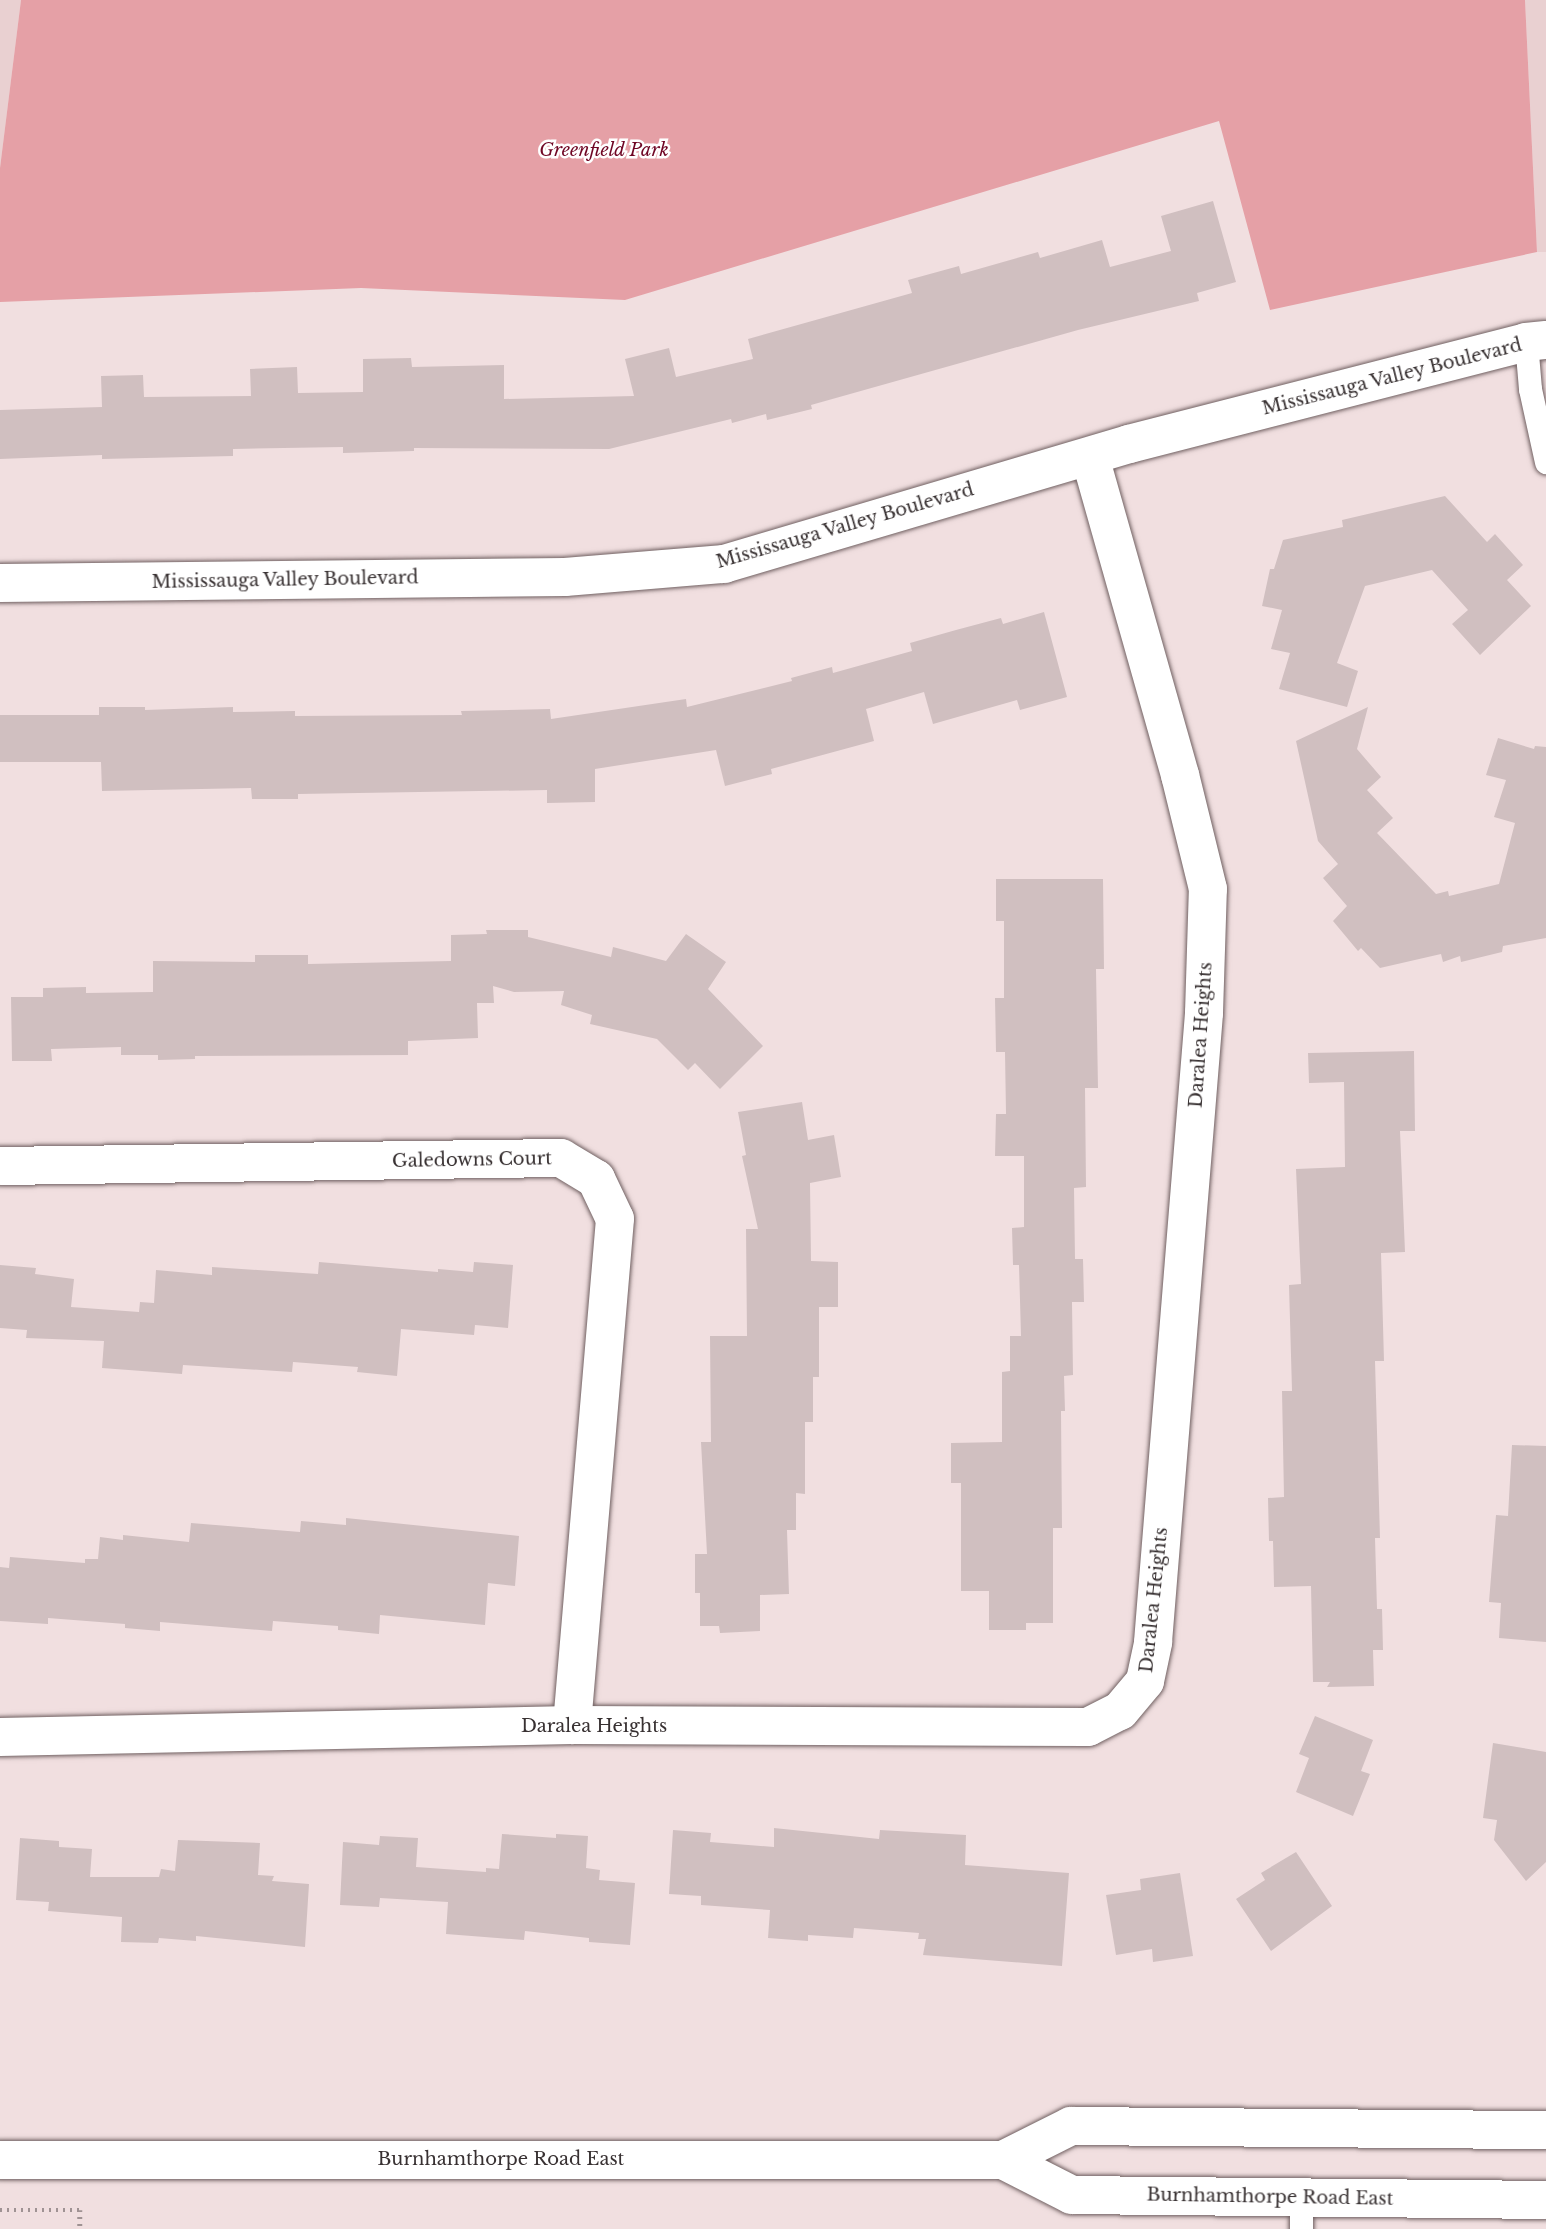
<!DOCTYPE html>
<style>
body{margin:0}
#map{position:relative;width:1546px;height:2229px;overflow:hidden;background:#f1dfe0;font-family:"Libre Baskerville",serif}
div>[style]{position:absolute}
.built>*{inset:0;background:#e9d0d1}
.green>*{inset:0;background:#e5a0a6}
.building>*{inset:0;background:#d0bfc0}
.path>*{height:4.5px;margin-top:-2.25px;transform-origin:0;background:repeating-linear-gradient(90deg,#9f9293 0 2px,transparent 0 7px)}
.roads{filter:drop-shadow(0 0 2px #706061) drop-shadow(0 0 2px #706061)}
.service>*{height:23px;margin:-11.5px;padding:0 11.5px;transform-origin:11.5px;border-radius:11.5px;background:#fff}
.minor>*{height:38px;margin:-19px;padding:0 19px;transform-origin:19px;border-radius:19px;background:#fff}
.tertiary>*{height:38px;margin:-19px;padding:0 19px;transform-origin:19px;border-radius:19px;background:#fff}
.secondary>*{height:38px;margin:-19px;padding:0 19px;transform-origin:19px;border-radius:19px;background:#fff}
span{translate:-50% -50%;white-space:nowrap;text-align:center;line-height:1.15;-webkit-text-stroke:5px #fff;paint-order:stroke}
.park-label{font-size:18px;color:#6f0624;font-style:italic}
.street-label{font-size:18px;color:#383132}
</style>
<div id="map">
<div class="built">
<div style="clip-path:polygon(0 0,21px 0,0 168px)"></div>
<div style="clip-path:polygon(1525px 0,1546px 0,1546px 252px,1537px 252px)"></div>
</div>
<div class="green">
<div style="clip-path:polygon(21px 0,1525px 0,1537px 252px,1270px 310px,1219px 121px,625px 300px,361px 288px,0 302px,0 168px)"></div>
</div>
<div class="building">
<div style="clip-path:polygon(1213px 201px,1236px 282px,1197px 293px,1199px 301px,1078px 330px,811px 405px,812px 409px,767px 420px,766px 414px,732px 423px,731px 419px,609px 449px,414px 448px,414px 451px,343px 453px,343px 447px,233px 449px,233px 456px,102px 459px,102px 455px,0 459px,0 410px,102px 407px,101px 376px,143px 375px,144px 397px,251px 396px,250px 369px,297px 367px,298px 393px,363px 392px,363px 359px,411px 358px,412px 367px,504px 365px,504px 399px,634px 396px,625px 359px,669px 348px,676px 377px,753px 359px,748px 339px,912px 293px,908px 280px,959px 266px,961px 274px,1038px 252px,1040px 258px,1102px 240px,1110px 267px,1171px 251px,1161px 216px)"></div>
<div style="clip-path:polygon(1445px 496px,1487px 542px,1495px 534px,1523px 565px,1507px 580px,1531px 606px,1480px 655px,1452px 624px,1468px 610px,1432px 570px,1365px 586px,1337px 663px,1358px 671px,1347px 707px,1279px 689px,1290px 653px,1271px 649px,1282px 610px,1262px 606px,1270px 569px,1274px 569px,1283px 540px,1343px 527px,1342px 520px)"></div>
<div style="clip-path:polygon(1044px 612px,1067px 697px,1020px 710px,1017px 700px,933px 724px,924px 692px,866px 709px,874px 741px,771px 769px,772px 774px,725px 786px,716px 750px,595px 769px,595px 802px,547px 803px,547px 790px,298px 794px,298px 799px,252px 799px,251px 788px,102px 791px,101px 762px,0 762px,0 715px,99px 715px,99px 707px,145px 707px,145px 710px,233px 707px,233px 712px,295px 711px,295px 716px,462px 715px,461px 711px,550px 709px,551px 719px,686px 699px,687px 707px,792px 681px,791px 678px,832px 667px,833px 673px,912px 651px,910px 643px,956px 630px,1001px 618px,1003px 624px)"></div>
<div style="clip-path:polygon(1368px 707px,1357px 749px,1381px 777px,1367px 790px,1393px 818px,1377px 833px,1436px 894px,1448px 891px,1449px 896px,1499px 884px,1515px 823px,1494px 817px,1506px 780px,1486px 775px,1498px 738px,1534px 749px,1535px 746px,1546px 747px,1546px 938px,1503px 946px,1502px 952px,1461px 962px,1460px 956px,1443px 962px,1441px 954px,1380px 968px,1361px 948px,1358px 951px,1333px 921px,1347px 906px,1323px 878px,1338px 864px,1318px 841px,1296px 741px)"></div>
<div style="clip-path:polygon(996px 879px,1103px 879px,1104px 969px,1096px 969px,1098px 1088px,1085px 1088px,1086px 1187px,1074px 1188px,1075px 1259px,1083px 1259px,1084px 1302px,1072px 1302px,1073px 1375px,1064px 1376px,1065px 1411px,1061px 1411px,1062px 1528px,1053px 1528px,1053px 1623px,1026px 1623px,1026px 1630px,989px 1630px,989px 1591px,961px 1591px,961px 1483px,951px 1483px,951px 1443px,1002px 1442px,1002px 1372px,1010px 1371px,1010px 1336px,1021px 1336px,1019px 1265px,1013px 1265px,1012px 1228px,1024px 1227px,1024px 1156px,995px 1156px,996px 1114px,1006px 1114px,1005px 1052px,996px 1052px,995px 998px,1004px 998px,1004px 921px,996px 921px)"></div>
<div style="clip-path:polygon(486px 930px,528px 930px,528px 937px,611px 957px,613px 947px,666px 961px,686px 934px,726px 962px,708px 989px,763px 1046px,720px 1089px,695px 1063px,688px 1070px,657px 1039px,590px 1024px,592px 1015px,561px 1005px,564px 991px,514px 992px,493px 986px,494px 1003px,477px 1003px,478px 1038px,408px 1041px,408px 1055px,195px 1056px,195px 1059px,158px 1060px,158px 1055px,121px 1055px,121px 1047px,51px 1049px,52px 1061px,12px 1061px,11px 997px,43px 997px,43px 988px,86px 987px,86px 993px,153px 992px,153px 961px,255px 962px,255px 955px,308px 955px,308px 964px,451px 961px,451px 935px,487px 934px)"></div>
<div style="clip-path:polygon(1414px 1051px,1415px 1131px,1400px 1131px,1405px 1252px,1381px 1253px,1384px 1361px,1375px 1361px,1380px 1538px,1375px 1538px,1377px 1609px,1382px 1609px,1383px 1650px,1373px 1650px,1374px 1686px,1327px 1687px,1330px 1682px,1313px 1682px,1311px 1586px,1274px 1587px,1273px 1541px,1269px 1541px,1268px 1498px,1284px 1497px,1282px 1391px,1292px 1391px,1289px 1285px,1301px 1284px,1296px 1169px,1345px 1167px,1344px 1082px,1309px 1083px,1308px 1053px)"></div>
<div style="clip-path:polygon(802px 1102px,808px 1140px,834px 1135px,841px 1177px,810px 1183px,811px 1261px,838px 1262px,838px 1307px,819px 1307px,819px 1377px,813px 1377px,813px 1422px,805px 1422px,805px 1494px,796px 1493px,796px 1530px,787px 1530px,789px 1594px,760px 1595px,760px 1631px,720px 1633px,719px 1626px,700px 1626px,700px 1593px,695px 1593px,695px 1554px,707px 1554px,701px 1442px,711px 1442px,710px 1336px,747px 1336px,746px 1229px,758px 1229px,742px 1156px,746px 1155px,738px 1112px)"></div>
<div style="clip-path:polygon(319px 1262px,438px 1272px,438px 1269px,473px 1272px,474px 1262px,513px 1265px,508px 1328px,475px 1325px,474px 1335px,401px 1329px,397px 1376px,357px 1372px,358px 1367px,293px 1362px,292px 1372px,183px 1365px,182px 1374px,102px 1368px,104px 1341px,26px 1338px,27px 1330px,0 1328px,0 1265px,36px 1268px,35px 1274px,74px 1279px,71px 1307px,139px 1312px,140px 1302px,154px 1303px,156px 1270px,212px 1275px,212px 1267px,318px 1274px)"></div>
<div style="clip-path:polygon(1512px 1445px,1546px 1446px,1546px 1642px,1499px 1638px,1501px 1603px,1489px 1602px,1496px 1515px,1508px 1516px)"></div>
<div style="clip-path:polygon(346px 1518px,519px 1536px,515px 1586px,488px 1583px,485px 1625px,380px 1615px,379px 1634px,338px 1630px,338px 1626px,273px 1621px,272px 1631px,160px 1622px,160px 1631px,125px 1628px,125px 1624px,48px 1618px,48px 1624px,0 1621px,0 1567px,9px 1568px,10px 1557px,85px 1563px,85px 1559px,98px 1559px,100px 1537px,123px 1540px,123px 1535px,189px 1542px,191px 1523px,300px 1532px,301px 1521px,346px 1525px)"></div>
<div style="clip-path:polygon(1315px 1716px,1373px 1740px,1361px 1771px,1370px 1774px,1353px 1816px,1296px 1792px,1309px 1758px,1299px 1754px)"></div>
<div style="clip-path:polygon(1493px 1743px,1546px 1752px,1546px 1862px,1526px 1881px,1494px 1840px,1497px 1820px,1483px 1818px)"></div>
<div style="clip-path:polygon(774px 1828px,879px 1839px,880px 1830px,966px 1835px,965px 1865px,1069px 1873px,1062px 1966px,923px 1955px,926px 1939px,918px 1939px,919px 1933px,854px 1928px,853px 1938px,808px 1935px,808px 1941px,768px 1938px,770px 1910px,701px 1905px,701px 1896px,669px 1894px,673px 1830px,711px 1833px,710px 1842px,774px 1847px)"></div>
<div style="clip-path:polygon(502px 1834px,556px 1838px,556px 1834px,588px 1836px,586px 1868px,600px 1870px,599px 1880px,635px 1883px,630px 1945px,589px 1942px,589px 1938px,525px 1931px,524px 1940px,446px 1934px,448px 1902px,380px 1898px,379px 1907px,340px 1905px,343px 1842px,379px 1845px,380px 1836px,418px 1838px,416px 1867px,486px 1872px,486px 1868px,499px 1869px)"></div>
<div style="clip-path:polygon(20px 1838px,59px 1841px,59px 1847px,92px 1849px,90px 1877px,159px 1877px,161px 1869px,175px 1871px,178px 1840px,260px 1843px,258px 1875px,274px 1876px,272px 1881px,309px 1884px,305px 1947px,196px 1936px,196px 1941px,159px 1938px,158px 1943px,121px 1942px,122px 1917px,48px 1911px,49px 1902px,16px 1900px)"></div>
<div style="clip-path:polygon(1296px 1852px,1332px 1906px,1271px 1951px,1236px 1899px,1265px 1880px,1261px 1873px)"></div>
<div style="clip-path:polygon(1180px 1873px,1193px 1956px,1153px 1962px,1152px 1949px,1116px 1955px,1106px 1895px,1141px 1890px,1140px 1879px)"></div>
</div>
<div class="path">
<div style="left:0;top:2210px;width:80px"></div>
<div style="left:80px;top:2210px;width:19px;rotate:90deg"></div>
</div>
<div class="roads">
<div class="service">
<div style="left:1526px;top:342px;width:47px;rotate:85.1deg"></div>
<div style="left:1530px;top:389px;width:75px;rotate:77.6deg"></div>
<div style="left:1301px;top:2229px;width:32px;rotate:-90deg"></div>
</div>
<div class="minor">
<div style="left:0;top:1166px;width:561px;rotate:-0.82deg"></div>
<div style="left:561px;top:1158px;width:41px;rotate:31deg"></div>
<div style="left:596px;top:1179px;width:44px;rotate:64.6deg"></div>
<div style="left:615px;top:1219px;width:508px;rotate:94.86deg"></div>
<div style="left:0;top:1737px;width:572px;rotate:-1.2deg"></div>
<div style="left:572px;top:1725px;width:516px;rotate:0.22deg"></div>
<div style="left:1088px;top:1727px;width:36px;rotate:-27deg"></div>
<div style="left:1120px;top:1711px;width:39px;rotate:-50deg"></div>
<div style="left:1145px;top:1681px;width:40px;rotate:-78deg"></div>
<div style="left:1153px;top:1642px;width:631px;rotate:-85.36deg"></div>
<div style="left:1204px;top:1013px;width:124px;rotate:-88.2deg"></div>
<div style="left:1208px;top:889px;width:117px;rotate:-103.8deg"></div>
<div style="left:1180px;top:775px;width:331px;rotate:-105.8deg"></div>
</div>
<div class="tertiary">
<div style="left:0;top:583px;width:565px;rotate:-0.61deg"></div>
<div style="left:565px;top:577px;width:160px;rotate:-4.7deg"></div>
<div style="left:724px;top:564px;width:422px;rotate:-16.5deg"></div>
<div style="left:1129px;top:444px;width:410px;rotate:-14.4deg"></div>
<div style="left:1526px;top:342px;width:20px;rotate:-6deg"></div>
</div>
<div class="secondary">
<div style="left:0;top:2160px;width:1003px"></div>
<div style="left:1003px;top:2160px;width:77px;rotate:26.9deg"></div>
<div style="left:1072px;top:2195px;width:474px;rotate:0.6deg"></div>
<div style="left:1003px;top:2160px;width:76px;rotate:-26.6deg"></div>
<div style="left:1071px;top:2126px;width:475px;rotate:0.5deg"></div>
</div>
</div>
<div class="park-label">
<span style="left:604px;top:150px">Greenfield Park</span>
</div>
<div class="street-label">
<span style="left:1392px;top:377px;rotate:-14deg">Mississauga Valley Boulevard</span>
<span style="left:845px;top:526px;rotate:-16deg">Mississauga Valley Boulevard</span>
<span style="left:285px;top:580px;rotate:-1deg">Mississauga Valley Boulevard</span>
<span style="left:1201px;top:1035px;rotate:-86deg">Daralea Heights</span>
<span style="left:472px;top:1160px;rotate:-1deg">Galedowns Court</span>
<span style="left:1154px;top:1600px;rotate:-84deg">Daralea Heights</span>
<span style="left:594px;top:1726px">Daralea Heights</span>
<span style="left:501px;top:2159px">Burnhamthorpe Road East</span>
<span style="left:1270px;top:2197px;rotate:1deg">Burnhamthorpe Road East</span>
</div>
</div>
